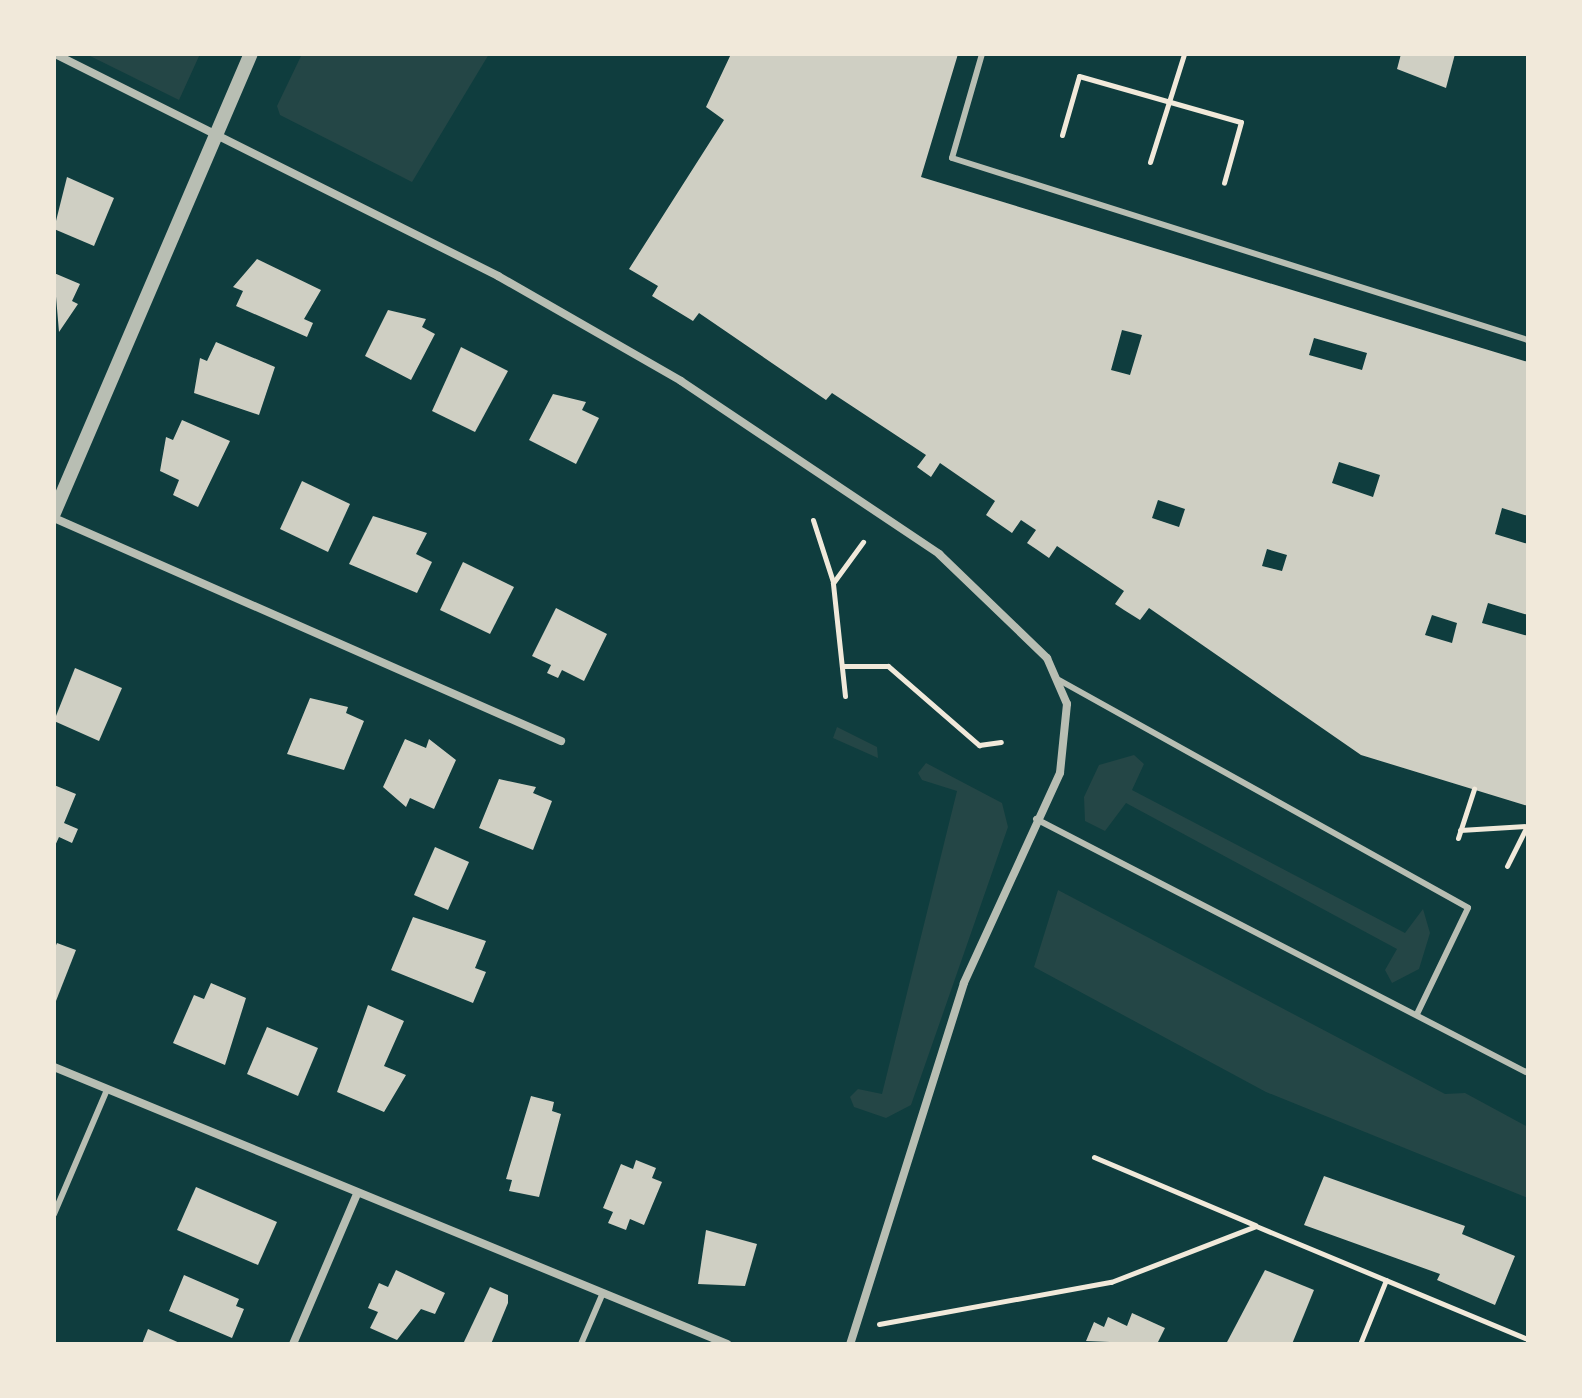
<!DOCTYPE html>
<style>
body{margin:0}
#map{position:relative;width:1582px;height:1398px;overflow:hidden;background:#0f3d3e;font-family:Poppins,sans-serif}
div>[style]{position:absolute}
.green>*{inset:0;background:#244646}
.building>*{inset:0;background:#cfcfc3}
.path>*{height:5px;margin:-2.5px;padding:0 2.5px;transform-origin:2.5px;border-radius:2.5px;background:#f1e9da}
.service>*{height:6px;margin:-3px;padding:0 3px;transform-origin:3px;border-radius:3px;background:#b8beb3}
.minor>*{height:8px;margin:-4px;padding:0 4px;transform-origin:4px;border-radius:4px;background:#b8beb3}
.tertiary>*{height:14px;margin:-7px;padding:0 7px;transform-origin:7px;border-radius:7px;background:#b8beb3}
span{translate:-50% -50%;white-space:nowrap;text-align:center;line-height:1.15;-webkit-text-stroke:6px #f1e9da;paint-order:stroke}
.frame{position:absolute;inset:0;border:56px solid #f1e9da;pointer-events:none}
</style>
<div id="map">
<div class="green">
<div style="clip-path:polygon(86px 54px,200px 54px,179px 100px)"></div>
<div style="clip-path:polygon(302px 54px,489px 54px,412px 182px,280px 115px,277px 106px)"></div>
<div style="clip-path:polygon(837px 727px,877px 747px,878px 758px,833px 738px)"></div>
<div style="clip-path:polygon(1134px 755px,1144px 764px,1132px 790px,1405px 933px,1423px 909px,1430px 933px,1419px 969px,1392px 983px,1385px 970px,1397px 949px,1126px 803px,1105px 831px,1085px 821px,1084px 797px,1099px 765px)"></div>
<div style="clip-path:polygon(926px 763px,1002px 803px,1008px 827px,911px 1105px,886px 1118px,854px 1107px,850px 1097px,858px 1089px,882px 1094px,957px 791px,922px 780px,918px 773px)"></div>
<div style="clip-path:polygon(1058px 890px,1445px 1094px,1465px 1093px,1528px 1127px,1528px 1198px,1266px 1092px,1034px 967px)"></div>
</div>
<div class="building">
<div style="clip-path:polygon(evenodd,731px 54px,958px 54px,921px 177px,1528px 362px,1528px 516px,1502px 508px,1495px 534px,1528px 544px,1528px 615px,1488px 603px,1482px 623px,1528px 636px,1528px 806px,1361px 755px,1149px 608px,1140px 620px,1124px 610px,1115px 604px,1124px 591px,1057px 546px,1049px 558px,1036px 549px,1027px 543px,1036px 530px,1021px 520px,1012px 533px,986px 515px,995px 501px,940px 463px,931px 477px,917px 467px,926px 455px,832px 393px,826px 400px,699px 313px,693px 321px,652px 296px,658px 286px,629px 269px,724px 120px,706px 107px,731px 54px,1122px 330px,1142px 335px,1130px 375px,1111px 370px,1122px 330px,731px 54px,1314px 338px,1367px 353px,1362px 370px,1309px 355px,1314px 338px,731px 54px,1339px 462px,1380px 475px,1373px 497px,1332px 483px,1339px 462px,731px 54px,1158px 500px,1185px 509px,1179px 527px,1152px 518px,1158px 500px,731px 54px,1267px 549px,1287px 555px,1282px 571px,1262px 566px,1267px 549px,731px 54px,1432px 615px,1457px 623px,1452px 643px,1425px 635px,1432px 615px)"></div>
<div style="clip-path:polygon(1401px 54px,1455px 54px,1446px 88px,1397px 69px)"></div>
<div style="clip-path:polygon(67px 177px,114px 198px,94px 246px,54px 229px)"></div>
<div style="clip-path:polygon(257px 259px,321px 290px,304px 319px,313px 323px,307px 337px,236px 306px,243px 291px,233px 287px)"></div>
<div style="clip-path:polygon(54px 273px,80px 284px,72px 301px,78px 304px,59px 332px)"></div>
<div style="clip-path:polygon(388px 310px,426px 319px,422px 327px,435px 334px,411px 380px,365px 356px)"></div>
<div style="clip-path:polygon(216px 342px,275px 367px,259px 415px,194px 393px,200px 358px,207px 361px)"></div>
<div style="clip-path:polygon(461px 347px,508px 371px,475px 432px,432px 411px)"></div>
<div style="clip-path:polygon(553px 394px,586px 402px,582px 410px,599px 418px,576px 464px,529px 440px)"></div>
<div style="clip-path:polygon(182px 420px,230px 441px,198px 507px,173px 495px,179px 480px,160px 471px,166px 437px,173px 440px)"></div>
<div style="clip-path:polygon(302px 481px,350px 504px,328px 552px,280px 529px)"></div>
<div style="clip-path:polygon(373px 516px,427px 533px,416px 554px,432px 562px,417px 593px,349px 564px)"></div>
<div style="clip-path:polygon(463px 562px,514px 587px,490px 634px,440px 610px)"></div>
<div style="clip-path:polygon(556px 608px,607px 634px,584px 681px,562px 670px,558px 678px,547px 673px,551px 665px,532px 656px)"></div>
<div style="clip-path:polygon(75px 668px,122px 688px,99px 741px,54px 721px)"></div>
<div style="clip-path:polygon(310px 698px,348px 707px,346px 713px,364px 721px,344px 770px,287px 754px)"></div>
<div style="clip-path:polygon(405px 739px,426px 748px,429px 739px,456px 760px,434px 809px,410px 798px,406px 807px,383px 787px)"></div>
<div style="clip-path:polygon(499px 779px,536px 787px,533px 793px,552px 801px,533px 850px,479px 828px)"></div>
<div style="clip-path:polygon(54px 785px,76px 794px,64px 823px,78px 829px,72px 843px,59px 837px,54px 848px)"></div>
<div style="clip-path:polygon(435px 847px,469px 862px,448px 910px,414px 895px)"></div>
<div style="clip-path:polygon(413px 917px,486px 941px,475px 968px,486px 972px,473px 1003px,391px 970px)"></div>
<div style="clip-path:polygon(57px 943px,76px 950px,54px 1006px,54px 950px)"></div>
<div style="clip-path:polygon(211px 983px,246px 998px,225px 1065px,173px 1043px,194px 995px,204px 999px)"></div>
<div style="clip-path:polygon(368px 1005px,404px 1021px,384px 1066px,406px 1075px,384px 1112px,337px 1092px)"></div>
<div style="clip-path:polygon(267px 1027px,318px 1048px,298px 1096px,247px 1074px)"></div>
<div style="clip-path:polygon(531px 1096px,554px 1102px,552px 1111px,561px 1114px,539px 1197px,509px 1191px,512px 1180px,506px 1179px)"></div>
<div style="clip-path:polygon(636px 1160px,656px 1168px,652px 1178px,662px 1182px,644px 1225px,630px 1219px,626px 1230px,608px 1223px,613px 1212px,603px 1208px,621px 1164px,633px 1169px)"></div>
<div style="clip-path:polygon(1324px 1176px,1465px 1226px,1462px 1234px,1515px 1256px,1495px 1305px,1437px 1280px,1440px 1274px,1304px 1225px)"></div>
<div style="clip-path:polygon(196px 1187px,277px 1222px,258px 1265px,177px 1230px)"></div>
<div style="clip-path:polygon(706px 1230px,757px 1244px,745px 1286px,698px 1284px)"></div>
<div style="clip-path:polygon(396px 1270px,445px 1293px,435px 1314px,421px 1309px,397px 1340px,370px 1328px,378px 1312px,368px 1308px,379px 1283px,388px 1287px)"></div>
<div style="clip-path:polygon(1265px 1270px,1314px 1290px,1292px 1344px,1226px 1344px)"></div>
<div style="clip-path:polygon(184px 1275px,239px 1299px,236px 1306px,244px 1309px,232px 1338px,169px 1311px)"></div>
<div style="clip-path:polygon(490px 1287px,508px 1295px,508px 1303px,491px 1344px,463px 1344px)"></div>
<div style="clip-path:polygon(1132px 1313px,1165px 1328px,1157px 1344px,1086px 1341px,1094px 1322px,1104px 1327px,1108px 1317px,1127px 1326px)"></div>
<div style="clip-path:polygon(148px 1329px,182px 1344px,142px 1344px)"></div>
</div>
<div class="path">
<div style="left:1062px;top:135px;width:61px;rotate:-73.9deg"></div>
<div style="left:1079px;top:76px;width:168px;rotate:15.9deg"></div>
<div style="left:1241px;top:122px;width:63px;rotate:105.6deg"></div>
<div style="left:1150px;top:162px;width:113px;rotate:-72.5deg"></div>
<div style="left:813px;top:520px;width:65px;rotate:72.1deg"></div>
<div style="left:842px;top:666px;width:46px"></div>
<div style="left:888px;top:666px;width:121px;rotate:41deg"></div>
<div style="left:979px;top:745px;width:22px;rotate:-8deg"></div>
<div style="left:845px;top:696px;width:114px;rotate:-96.1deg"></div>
<div style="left:833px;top:583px;width:51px;rotate:-53.8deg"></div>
<div style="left:1460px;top:830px;width:68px;rotate:-3.4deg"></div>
<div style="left:1458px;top:838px;width:52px;rotate:-71.9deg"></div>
<div style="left:1507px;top:866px;width:42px;rotate:-63.4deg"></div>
<div style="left:1094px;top:1157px;width:175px;rotate:22.9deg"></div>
<div style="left:879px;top:1324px;width:236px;rotate:-10.3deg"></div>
<div style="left:1111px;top:1282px;width:155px;rotate:-21.1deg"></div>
<div style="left:1256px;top:1226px;width:295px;rotate:22.6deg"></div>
<div style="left:1360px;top:1344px;width:69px;rotate:-67.9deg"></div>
</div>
<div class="service">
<div style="left:982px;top:54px;width:108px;rotate:106.1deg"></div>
<div style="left:952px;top:158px;width:604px;rotate:17.54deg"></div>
<div style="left:1059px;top:680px;width:468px;rotate:29.1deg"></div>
<div style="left:1468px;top:908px;width:118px;rotate:115.7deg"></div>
<div style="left:1036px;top:819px;width:554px;rotate:27.31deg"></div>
<div style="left:54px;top:1214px;width:135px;rotate:-66.9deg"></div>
<div style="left:581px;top:1344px;width:53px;rotate:-66.8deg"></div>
</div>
<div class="minor">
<div style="left:55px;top:54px;width:496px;rotate:26.6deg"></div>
<div style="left:498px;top:276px;width:211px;rotate:29.8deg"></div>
<div style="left:681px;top:381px;width:311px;rotate:33.8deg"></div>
<div style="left:939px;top:554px;width:150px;rotate:43.9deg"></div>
<div style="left:1047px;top:658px;width:50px;rotate:66.5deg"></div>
<div style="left:1067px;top:704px;width:69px;rotate:95.8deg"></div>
<div style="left:1060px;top:773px;width:231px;rotate:114.6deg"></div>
<div style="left:964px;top:983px;width:379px;rotate:107.5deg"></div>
<div style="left:54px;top:518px;width:554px;rotate:23.74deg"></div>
<div style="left:54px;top:1067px;width:728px;rotate:22.37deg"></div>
<div style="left:293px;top:1344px;width:163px;rotate:-66.9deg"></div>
</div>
<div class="tertiary">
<div style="left:54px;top:513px;width:499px;rotate:-66.8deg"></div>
</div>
<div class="frame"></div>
</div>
